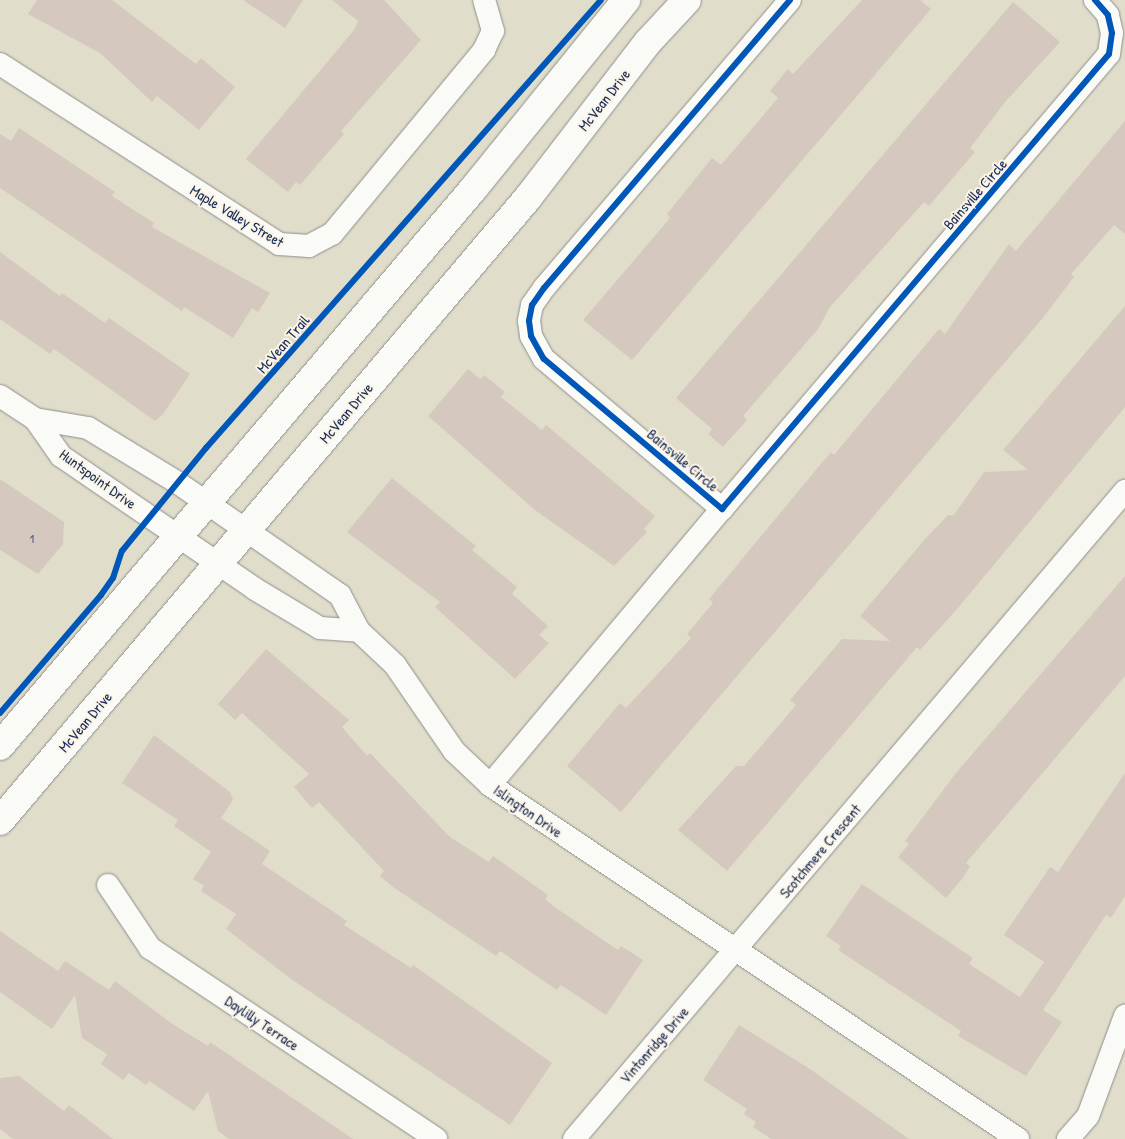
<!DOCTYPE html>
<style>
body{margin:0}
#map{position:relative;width:1125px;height:1139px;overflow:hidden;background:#e1ddcb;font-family:"Patrick Hand",sans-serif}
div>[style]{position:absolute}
.building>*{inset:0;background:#d5c8be}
.roads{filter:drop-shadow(0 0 1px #8e8f8e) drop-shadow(0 0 1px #8e8f8e)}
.minor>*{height:22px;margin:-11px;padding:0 11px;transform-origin:11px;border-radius:11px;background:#fafaf7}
.secondary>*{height:28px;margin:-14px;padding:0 14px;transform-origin:14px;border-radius:14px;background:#fafaf7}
.cycleway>*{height:6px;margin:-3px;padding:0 3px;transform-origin:3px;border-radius:3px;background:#0057b8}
span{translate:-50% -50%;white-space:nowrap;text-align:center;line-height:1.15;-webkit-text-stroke:4px #fcf5e5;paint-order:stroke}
.number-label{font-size:12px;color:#4c5777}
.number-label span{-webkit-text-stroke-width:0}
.street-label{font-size:15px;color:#1b2f5e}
</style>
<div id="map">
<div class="building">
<div style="clip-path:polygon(37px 0,112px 0,196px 64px,201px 58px,235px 87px,199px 130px,157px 96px,152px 102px,100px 53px,28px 14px)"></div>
<div style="clip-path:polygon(243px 0,303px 0,285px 28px)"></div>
<div style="clip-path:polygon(332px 0,384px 0,421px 40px,341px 131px,344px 134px,300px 185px,296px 182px,288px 192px,246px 159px,354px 30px,358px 21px)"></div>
<div style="clip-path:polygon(862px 0,920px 0,931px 9px,632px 360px,583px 320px,670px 218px,667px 214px,712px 158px,721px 165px,778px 98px,770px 91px,788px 69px,793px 74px)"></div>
<div style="clip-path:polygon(1013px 2px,1060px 42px,1006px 101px,970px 148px,975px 152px,929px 206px,924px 202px,830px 307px,818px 329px,743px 416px,747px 420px,723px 447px,708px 434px,712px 429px,676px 398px)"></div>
<div style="clip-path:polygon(1125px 121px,1125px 234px,1114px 225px,1071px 274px,1074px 277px,1042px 319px,621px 812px,567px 766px,620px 703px,626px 708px,691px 638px,687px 634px,713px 603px,709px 599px,815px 471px,831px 452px,834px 455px,939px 329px,945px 334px,1009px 244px,1016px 251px)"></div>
<div style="clip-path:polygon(19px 128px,115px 192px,112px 196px,154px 223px,152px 227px,270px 293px,258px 312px,252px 308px,233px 338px,184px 307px,182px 311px,0 188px,0 134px,11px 141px)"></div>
<div style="clip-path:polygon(0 252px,60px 296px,62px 293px,105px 323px,109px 318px,190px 374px,163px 414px,155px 421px,54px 349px,50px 354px,0 319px)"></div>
<div style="clip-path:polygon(1125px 306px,1125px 407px,957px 609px,920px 650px,917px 647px,727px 871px,678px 830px,736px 766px,744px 766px,796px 705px,790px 700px,842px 639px,890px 641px,860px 616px,926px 538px,948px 515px,954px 515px,984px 472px,1028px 470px,1003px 450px)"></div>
<div style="clip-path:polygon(468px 369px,480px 379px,484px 375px,505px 392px,501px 397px,542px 430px,546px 425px,655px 516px,644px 529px,647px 532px,614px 566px,535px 510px,428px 416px)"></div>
<div style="clip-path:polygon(392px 478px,476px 546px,472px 550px,517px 587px,512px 594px,548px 626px,539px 635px,549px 643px,515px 679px,435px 607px,440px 602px,347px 532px)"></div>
<div style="clip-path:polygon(0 479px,64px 522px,63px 544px,38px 574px,0 550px)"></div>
<div style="clip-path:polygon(1125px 576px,1125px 676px,966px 863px,970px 866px,963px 878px,946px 898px,898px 857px,909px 844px,905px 841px,956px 773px)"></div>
<div style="clip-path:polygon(266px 649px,349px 720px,342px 727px,367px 756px,370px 753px,450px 837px,489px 862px,493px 856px,548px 895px,545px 899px,556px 908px,618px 950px,621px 946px,643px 960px,606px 1015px,561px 985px,557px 990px,500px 951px,496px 956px,393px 887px,380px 876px,384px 871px,319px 802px,312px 808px,294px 787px,309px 774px,242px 713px,235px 720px,218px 704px)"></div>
<div style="clip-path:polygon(154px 735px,230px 792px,233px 800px,221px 818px,270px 851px,262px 864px,347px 921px,344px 925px,411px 968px,413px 965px,552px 1063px,510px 1125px,291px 979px,226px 929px,236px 914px,201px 891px,204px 886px,193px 879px,211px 852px,174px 826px,178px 820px,122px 783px)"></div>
<div style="clip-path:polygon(1125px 773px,1125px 896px,1111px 918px,1106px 915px,1043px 1010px,1062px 1022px,1026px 1076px,958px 1036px,961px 1031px,838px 950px,841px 946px,826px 936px,862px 884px,973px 958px,969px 964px,1020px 997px,1044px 962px,1004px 935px,1050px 867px,1058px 872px)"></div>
<div style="clip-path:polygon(0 931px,58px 971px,65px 961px,109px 990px,115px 981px,171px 1023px,208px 1046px,210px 1042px,353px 1139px,229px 1139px,218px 1131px,208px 1091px,194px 1111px,149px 1081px,146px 1085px,129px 1073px,123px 1080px,101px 1064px,107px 1054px,82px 1038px,75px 995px,52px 1029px,0 992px)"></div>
<div style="clip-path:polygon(739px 1025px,810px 1069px,909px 1139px,771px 1139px,753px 1127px,756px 1122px,744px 1114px,747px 1109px,703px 1080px)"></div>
<div style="clip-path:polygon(19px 1076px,64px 1111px,69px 1105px,113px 1139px,13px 1139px,0 1129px,0 1078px)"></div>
</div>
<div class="roads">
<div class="minor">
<div style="left:790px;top:0;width:379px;rotate:130.5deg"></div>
<div style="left:544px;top:288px;width:21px;rotate:125deg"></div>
<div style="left:532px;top:305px;width:16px;rotate:101deg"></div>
<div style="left:529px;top:321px;width:15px;rotate:82deg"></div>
<div style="left:531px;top:336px;width:26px;rotate:61deg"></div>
<div style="left:544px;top:359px;width:233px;rotate:40.1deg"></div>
<div style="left:722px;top:509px;width:597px;rotate:-49.62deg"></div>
<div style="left:1109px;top:54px;width:21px;rotate:-82deg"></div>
<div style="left:1112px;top:33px;width:18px;rotate:-103deg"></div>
<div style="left:1108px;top:15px;width:20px;rotate:-131deg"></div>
<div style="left:0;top:64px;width:332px;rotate:32.8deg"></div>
<div style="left:279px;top:244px;width:30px;rotate:4deg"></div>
<div style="left:309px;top:246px;width:26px;rotate:-28deg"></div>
<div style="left:332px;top:234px;width:239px;rotate:-50.4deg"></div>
<div style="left:484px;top:50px;width:21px;rotate:-65deg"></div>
<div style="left:493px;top:31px;width:32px;rotate:-106deg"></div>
<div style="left:0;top:396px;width:42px;rotate:33.3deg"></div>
<div style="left:35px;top:419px;width:45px;rotate:54.9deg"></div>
<div style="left:61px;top:456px;width:235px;rotate:34.4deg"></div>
<div style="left:255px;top:589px;width:76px;rotate:31deg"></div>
<div style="left:320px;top:628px;width:39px;rotate:4deg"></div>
<div style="left:35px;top:419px;width:54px;rotate:9.6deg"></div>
<div style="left:88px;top:428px;width:105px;rotate:31.4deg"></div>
<div style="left:178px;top:483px;width:197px;rotate:34.7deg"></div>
<div style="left:340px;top:595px;width:41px;rotate:62.2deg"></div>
<div style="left:359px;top:631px;width:50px;rotate:43.4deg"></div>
<div style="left:395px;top:665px;width:104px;rotate:55.5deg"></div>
<div style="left:454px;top:751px;width:50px;rotate:43.4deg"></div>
<div style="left:490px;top:785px;width:636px;rotate:33.84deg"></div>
<div style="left:490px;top:785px;width:361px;rotate:-50deg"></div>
<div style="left:108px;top:885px;width:76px;rotate:56.3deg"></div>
<div style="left:150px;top:948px;width:344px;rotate:33.7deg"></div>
<div style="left:574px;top:1139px;width:851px;rotate:-49.63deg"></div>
<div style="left:1068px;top:1139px;width:30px;rotate:-49deg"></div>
<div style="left:1088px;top:1116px;width:107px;rotate:-69.7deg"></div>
</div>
<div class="secondary">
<div style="left:0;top:746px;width:732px;rotate:-49.65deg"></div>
<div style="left:474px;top:188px;width:242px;rotate:-51deg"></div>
<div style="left:0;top:821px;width:815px;rotate:-49.73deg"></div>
<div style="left:527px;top:199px;width:198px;rotate:-52.4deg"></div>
<div style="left:648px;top:42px;width:57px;rotate:-47.1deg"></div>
</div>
</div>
<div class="cycleway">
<div style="left:790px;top:0;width:379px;rotate:130.5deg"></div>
<div style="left:544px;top:288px;width:21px;rotate:125deg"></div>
<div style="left:532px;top:305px;width:16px;rotate:101deg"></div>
<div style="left:529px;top:321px;width:15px;rotate:82deg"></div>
<div style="left:531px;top:336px;width:26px;rotate:61deg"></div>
<div style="left:544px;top:359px;width:233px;rotate:40.1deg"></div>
<div style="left:722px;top:509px;width:597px;rotate:-49.62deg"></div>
<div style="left:1109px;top:54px;width:21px;rotate:-82deg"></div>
<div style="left:1112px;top:33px;width:18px;rotate:-103deg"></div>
<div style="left:1108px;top:15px;width:20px;rotate:-131deg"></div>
<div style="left:0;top:713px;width:155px;rotate:-49.4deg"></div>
<div style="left:101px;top:595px;width:21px;rotate:-55deg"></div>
<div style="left:113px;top:578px;width:28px;rotate:-72deg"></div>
<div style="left:122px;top:551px;width:133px;rotate:-50.8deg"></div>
<div style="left:206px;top:448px;width:597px;rotate:-48.6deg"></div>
</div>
<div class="number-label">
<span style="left:32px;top:539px">1</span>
</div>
<div class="street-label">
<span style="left:604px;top:100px;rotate:-52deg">McVean Drive</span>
<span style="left:975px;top:194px;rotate:-49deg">Bainsville Circle</span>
<span style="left:237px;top:216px;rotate:31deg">Maple Valley Street</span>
<span style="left:283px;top:344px;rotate:-49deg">McVean Trail</span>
<span style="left:346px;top:413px;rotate:-50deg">McVean Drive</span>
<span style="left:683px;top:460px;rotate:40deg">Bainsville Circle</span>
<span style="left:98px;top:479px;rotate:36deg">Huntspoint Drive</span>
<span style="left:85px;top:722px;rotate:-50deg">McVean Drive</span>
<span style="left:528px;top:811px;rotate:35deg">Islington Drive</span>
<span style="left:820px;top:851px;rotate:-50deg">Scotchmere Crescent</span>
<span style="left:262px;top:1023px;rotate:34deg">Daylilly Terrace</span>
<span style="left:654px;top:1045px;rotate:-49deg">Vintonridge Drive</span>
</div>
</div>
